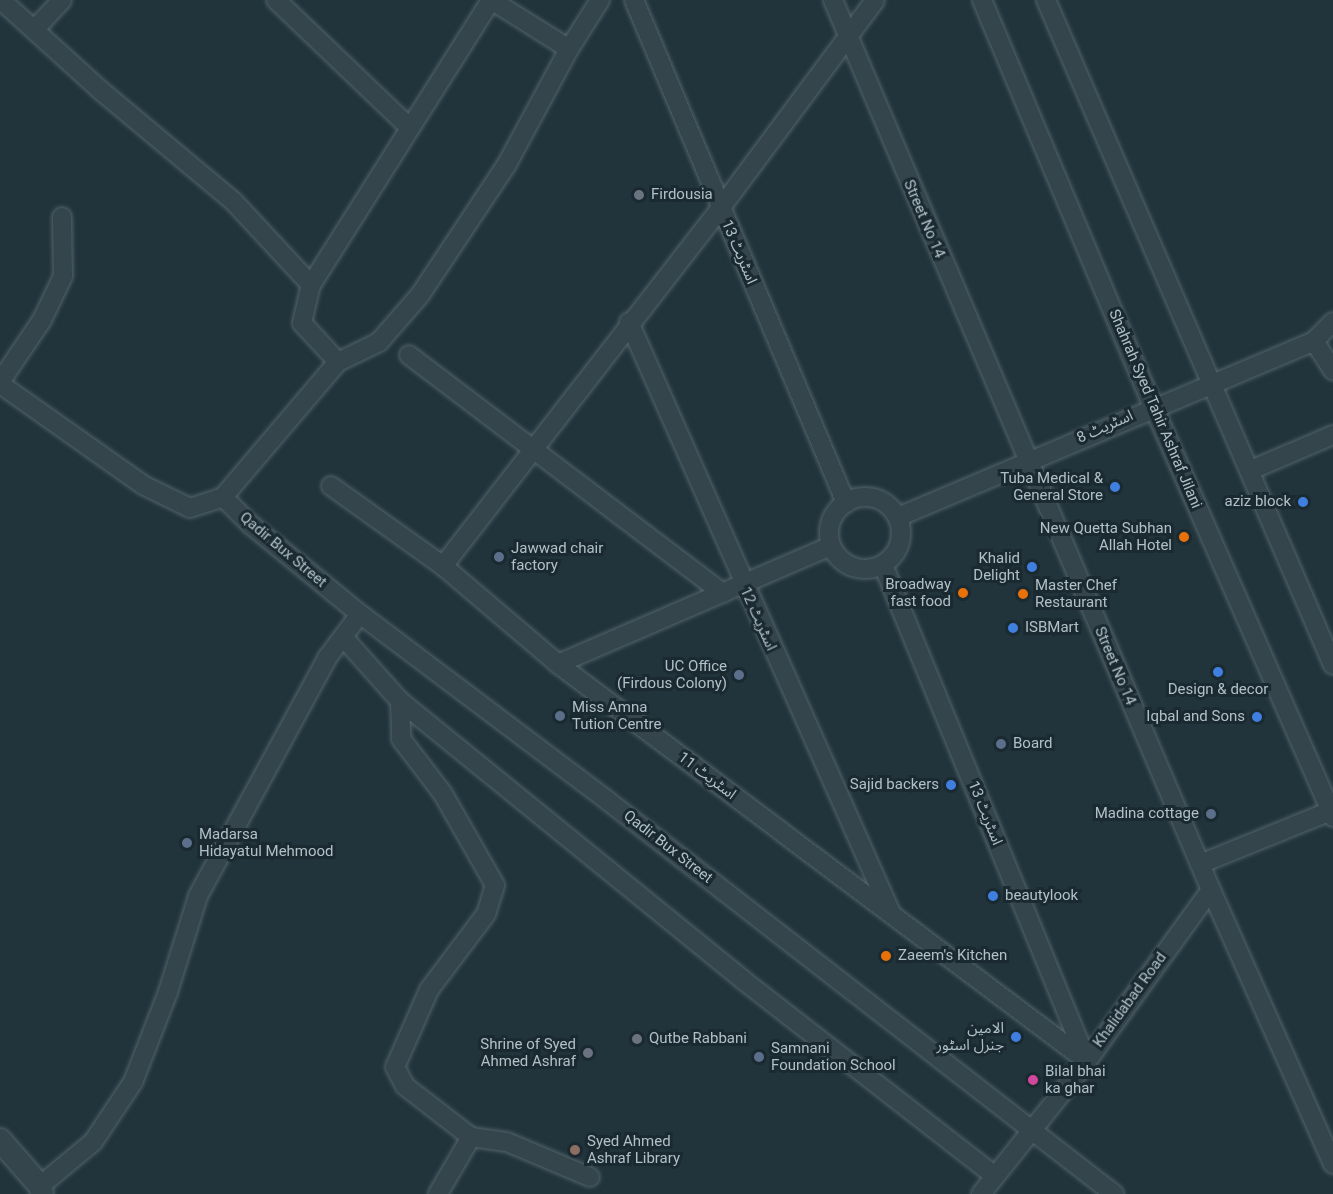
<!DOCTYPE html>
<meta charset="utf-8">
<style>
body{margin:0}
#map{position:relative;width:1333px;height:1194px;overflow:hidden;background:#21343c;font-family:Roboto,"Noto Sans Arabic",sans-serif}
div>[style]{position:absolute}
.roads{filter:drop-shadow(0 0 2px #536369) drop-shadow(0 0 2px #536369)}
.minor>*{height:18px;margin:-9px;padding:0 9px;transform-origin:9px;border-radius:9px;background:#35454c}
.minor>.ring{margin:-9px;padding:0;box-sizing:content-box;background:none;border:18px solid #35454c;border-radius:50%}
.tertiary>*{height:22px;margin:-11px;padding:0 11px;transform-origin:11px;border-radius:11px;background:#35454c}
.dots>*{width:16px;height:16px;translate:-50% -50%;box-sizing:border-box;border:3px solid #1a2a30;border-radius:50%}
span{translate:-50% -50%;white-space:nowrap;text-align:center;line-height:1.15;-webkit-text-stroke:6px #1a2a30;paint-order:stroke}
.poi-label{font-size:15px;color:#b0c0c8}
.left{translate:0 -50%;text-align:left}
.right{translate:-100% -50%;text-align:right}
.street-label{font-size:15px;color:#b0c0c8}
</style>
<div id="map">
<div class="roads">
<div class="minor">
<div style="left:1px;top:0;width:132px;rotate:42.2deg"></div>
<div style="left:99px;top:89px;width:176px;rotate:39.9deg"></div>
<div style="left:234px;top:202px;width:113px;rotate:47.1deg"></div>
<div style="left:276px;top:0;width:184px;rotate:43.7deg"></div>
<div style="left:491px;top:0;width:92px;rotate:32.1deg"></div>
<div style="left:634px;top:0;width:546px;rotate:67.15deg"></div>
<div style="left:833px;top:0;width:967px;rotate:66.99deg"></div>
<div style="left:1211px;top:890px;width:300px;rotate:66deg"></div>
<div style="left:982px;top:0;width:441px;rotate:67.2deg"></div>
<div style="left:1153px;top:406px;width:449px;rotate:66.3deg"></div>
<div style="left:1046px;top:0;width:724px;rotate:66.66deg"></div>
<div style="left:34px;top:30px;width:41px;rotate:-47deg"></div>
<div style="left:629px;top:322px;width:646px;rotate:66.09deg"></div>
<div style="left:1314px;top:341px;width:27px;rotate:-45deg"></div>
<div style="left:409px;top:355px;width:394px;rotate:37.2deg"></div>
<div style="left:338px;top:362px;width:46px;rotate:-26deg"></div>
<div style="left:379px;top:342px;width:62px;rotate:-48.9deg"></div>
<div style="left:420px;top:295px;width:157px;rotate:-56.4deg"></div>
<div style="left:507px;top:164px;width:131px;rotate:-61.7deg"></div>
<div style="left:569px;top:49px;width:58px;rotate:-57.7deg"></div>
<div style="left:0;top:382px;width:75px;rotate:-55.9deg"></div>
<div style="left:42px;top:320px;width:49px;rotate:-64.5deg"></div>
<div style="left:63px;top:276px;width:59px;rotate:-91deg"></div>
<div style="left:0;top:384px;width:175px;rotate:35.2deg"></div>
<div style="left:143px;top:485px;width:52px;rotate:26.1deg"></div>
<div style="left:190px;top:508px;width:35px;rotate:-18deg"></div>
<div style="left:223px;top:497px;width:177px;rotate:-49.6deg"></div>
<div style="left:338px;top:362px;width:53px;rotate:-132.7deg"></div>
<div style="left:302px;top:323px;width:39px;rotate:-77deg"></div>
<div style="left:311px;top:285px;width:337px;rotate:-57.7deg"></div>
<div style="left:1251px;top:470px;width:89px;rotate:-23.1deg"></div>
<div style="left:331px;top:486px;width:138px;rotate:35.5deg"></div>
<div style="left:443px;top:566px;width:151px;rotate:40.4deg"></div>
<div style="left:558px;top:664px;width:661px;rotate:36.89deg"></div>
<div class="ring" style="left:829px;top:497px;width:54px;height:54px"></div>
<div style="left:223px;top:497px;width:38px;rotate:45deg"></div>
<div style="left:250px;top:524px;width:142px;rotate:39.3deg"></div>
<div style="left:360px;top:614px;width:311px;rotate:37deg"></div>
<div style="left:608px;top:801px;width:641px;rotate:37.84deg"></div>
<div style="left:898px;top:517px;width:452px;rotate:-22.9deg"></div>
<div style="left:1314px;top:341px;width:35px;rotate:57deg"></div>
<div style="left:883px;top:565px;width:534px;rotate:67.66deg"></div>
<div style="left:443px;top:566px;width:452px;rotate:-52.2deg"></div>
<div style="left:720px;top:209px;width:260px;rotate:-53.4deg"></div>
<div style="left:343px;top:637px;width:86px;rotate:48.3deg"></div>
<div style="left:400px;top:701px;width:38px;rotate:88deg"></div>
<div style="left:401px;top:739px;width:69px;rotate:52.6deg"></div>
<div style="left:443px;top:794px;width:105px;rotate:60.3deg"></div>
<div style="left:495px;top:885px;width:30px;rotate:107deg"></div>
<div style="left:486px;top:914px;width:95px;rotate:126.9deg"></div>
<div style="left:429px;top:990px;width:84px;rotate:113.8deg"></div>
<div style="left:395px;top:1067px;width:21px;rotate:62deg"></div>
<div style="left:405px;top:1086px;width:83px;rotate:37.7deg"></div>
<div style="left:471px;top:1137px;width:66px;rotate:120.1deg"></div>
<div style="left:558px;top:664px;width:297px;rotate:-23.4deg"></div>
<div style="left:400px;top:701px;width:442px;rotate:39.1deg"></div>
<div style="left:743px;top:980px;width:319px;rotate:37.9deg"></div>
<div style="left:1200px;top:864px;width:144px;rotate:-22.1deg"></div>
<div style="left:471px;top:1137px;width:36px;rotate:8deg"></div>
<div style="left:507px;top:1142px;width:90px;rotate:22.9deg"></div>
<div style="left:40px;top:1186px;width:69px;rotate:-39.7deg"></div>
<div style="left:93px;top:1142px;width:72px;rotate:-56.3deg"></div>
<div style="left:133px;top:1082px;width:97px;rotate:-68.7deg"></div>
<div style="left:168px;top:992px;width:101px;rotate:-72.6deg"></div>
<div style="left:198px;top:896px;width:271px;rotate:-61.5deg"></div>
<div style="left:327px;top:658px;width:55px;rotate:-53.1deg"></div>
<div style="left:981px;top:1194px;width:170px;rotate:-51.4deg"></div>
<div style="left:1087px;top:1061px;width:211px;rotate:-54.1deg"></div>
</div>
<div class="tertiary">
<div style="left:0;top:1140px;width:61px;rotate:49deg"></div>
<div style="left:40px;top:1186px;width:8px;rotate:76deg"></div>
</div>
</div>
<div class="dots">
<div style="left:639px;top:195px;background:#6b7280"></div>
<div style="left:1115px;top:487px;background:#3f7fe0"></div>
<div style="left:1303px;top:502px;background:#3f7fe0"></div>
<div style="left:1184px;top:537px;background:#e8710a"></div>
<div style="left:499px;top:557px;background:#5c6f8a"></div>
<div style="left:1032px;top:567px;background:#3f7fe0"></div>
<div style="left:963px;top:593px;background:#e8710a"></div>
<div style="left:1023px;top:594px;background:#e8710a"></div>
<div style="left:1013px;top:628px;background:#3f7fe0"></div>
<div style="left:1218px;top:672px;background:#3f7fe0"></div>
<div style="left:739px;top:675px;background:#5c6f8a"></div>
<div style="left:560px;top:716px;background:#5c6f8a"></div>
<div style="left:1257px;top:717px;background:#3f7fe0"></div>
<div style="left:1001px;top:744px;background:#5c6f8a"></div>
<div style="left:951px;top:785px;background:#3f7fe0"></div>
<div style="left:1211px;top:814px;background:#5c6f8a"></div>
<div style="left:187px;top:843px;background:#5c6f8a"></div>
<div style="left:993px;top:896px;background:#3f7fe0"></div>
<div style="left:886px;top:956px;background:#e8710a"></div>
<div style="left:1016px;top:1037px;background:#3f7fe0"></div>
<div style="left:637px;top:1039px;background:#6b7280"></div>
<div style="left:588px;top:1053px;background:#6b7280"></div>
<div style="left:759px;top:1057px;background:#5c6f8a"></div>
<div style="left:1033px;top:1080px;background:#d1479c"></div>
<div style="left:575px;top:1150px;background:#8d6e63"></div>
</div>
<div class="poi-label">
<span class="left" style="left:651px;top:195px">Firdousia</span>
<span class="right" style="left:1103px;top:487px">Tuba Medical &amp;<br>General Store</span>
<span class="right" style="left:1291px;top:502px">aziz block</span>
<span class="right" style="left:1172px;top:537px">New Quetta Subhan<br>Allah Hotel</span>
<span class="left" style="left:511px;top:557px">Jawwad chair<br>factory</span>
<span class="right" style="left:1020px;top:567px">Khalid<br>Delight</span>
<span class="right" style="left:951px;top:593px">Broadway<br>fast food</span>
<span class="left" style="left:1035px;top:594px">Master Chef<br>Restaurant</span>
<span class="left" style="left:1025px;top:628px">ISBMart</span>
<span class="right" style="left:727px;top:675px">UC Office<br>(Firdous Colony)</span>
<span style="left:1218px;top:690px">Design &amp; decor</span>
<span class="left" style="left:572px;top:716px">Miss Amna<br>Tution Centre</span>
<span class="right" style="left:1245px;top:717px">Iqbal and Sons</span>
<span class="left" style="left:1013px;top:744px">Board</span>
<span class="right" style="left:939px;top:785px">Sajid backers</span>
<span class="right" style="left:1199px;top:814px">Madina cottage</span>
<span class="left" style="left:199px;top:843px">Madarsa<br>Hidayatul Mehmood</span>
<span class="left" style="left:1005px;top:896px">beautylook</span>
<span class="left" style="left:898px;top:956px">Zaeem's Kitchen</span>
<span class="right" style="left:1004px;top:1037px">الامین<br>جنرل اسٹور</span>
<span class="left" style="left:649px;top:1039px">Qutbe Rabbani</span>
<span class="right" style="left:576px;top:1053px">Shrine of Syed<br>Ahmed Ashraf</span>
<span class="left" style="left:771px;top:1057px">Samnani<br>Foundation School</span>
<span class="left" style="left:1045px;top:1080px">Bilal bhai<br>ka ghar</span>
<span class="left" style="left:587px;top:1150px">Syed Ahmed<br>Ashraf Library</span>
</div>
<div class="street-label">
<span style="left:924px;top:219px;rotate:67deg">Street No 14</span>
<span style="left:739px;top:252px;rotate:67deg">اسٹریٹ 13</span>
<span style="left:1155px;top:409px;rotate:67deg">Shahrah Syed Tahir Ashraf Jilani</span>
<span style="left:1105px;top:427px;rotate:-24deg">اسٹریٹ 8</span>
<span style="left:283px;top:550px;rotate:40deg">Qadir Bux Street</span>
<span style="left:758px;top:619px;rotate:66deg">اسٹریٹ 12</span>
<span style="left:1115px;top:666px;rotate:67deg">Street No 14</span>
<span style="left:707px;top:776px;rotate:37deg">اسٹریٹ 11</span>
<span style="left:985px;top:813px;rotate:68deg">اسٹریٹ 13</span>
<span style="left:668px;top:847px;rotate:38deg">Qadir Bux Street</span>
<span style="left:1130px;top:1000px;rotate:-54deg">Khalidabad Road</span>
</div>
</div>
